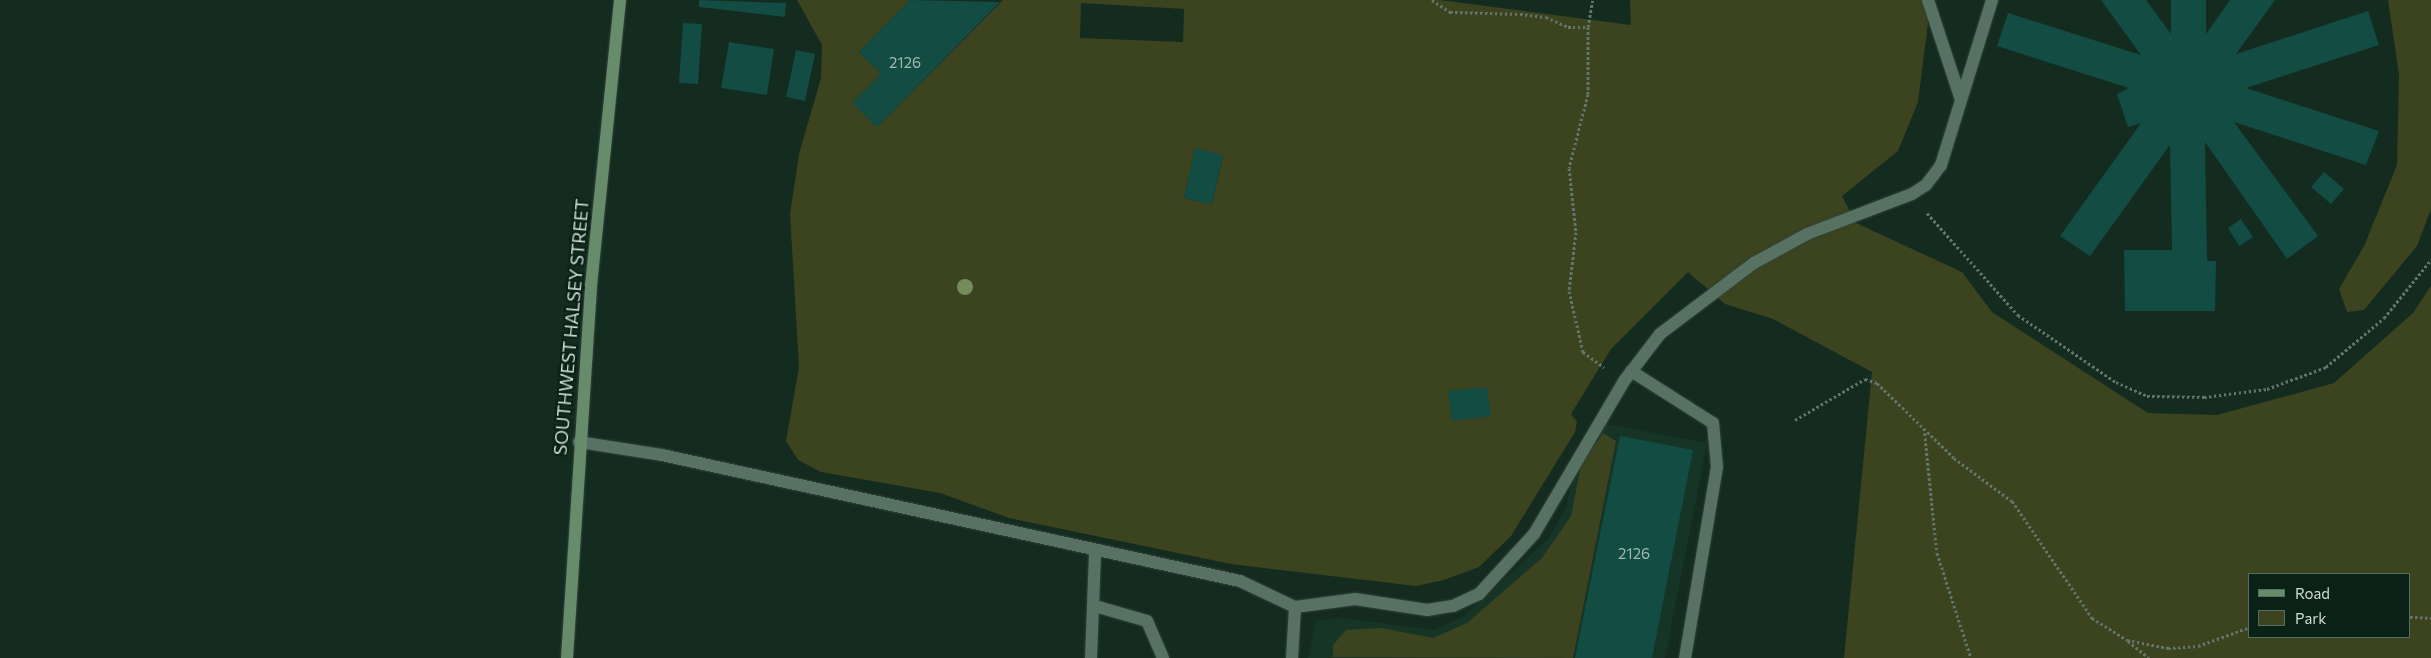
<!DOCTYPE html>
<style>
body{margin:0}
#map{position:relative;width:2431px;height:658px;overflow:hidden;background:#142b20;font-family:Commissioner,sans-serif}
div>[style]{position:absolute}
.built>*{inset:0;background:#173527}
.green>*{inset:0;background:#3b431f}
.building>*{inset:0;background:#124c43}
.path>*{height:3px;margin-top:-1.5px;transform-origin:0;background:repeating-linear-gradient(90deg,#62756b 0 2.5px,transparent 0 5px)}
.roads{filter:drop-shadow(0 0 1px #32443a) drop-shadow(0 0 1px #32443a)}
.lane>*{height:12px;margin:-6px;padding:0 6px;transform-origin:6px;border-radius:6px;background:#577163}
.secondary>*{height:12px;margin:-6px;padding:0 6px;transform-origin:6px;border-radius:6px;background:#678c6c}
.trees>*{width:16px;height:16px;margin:-8px;border-radius:50%;background:#758b5a}
span{translate:-50% -50%;white-space:nowrap;text-align:center;line-height:1.15;-webkit-text-stroke:4.5px #0a2216;paint-order:stroke}
.number-label{font-size:15px;color:#a0bab1}
.number-label span{-webkit-text-stroke-width:0}
.street-label{font-size:18px;color:#d0ded6}
.legend{position:absolute;left:2248px;top:573px;width:162px;height:65px;box-sizing:border-box;background:#0a2216;border:1px solid #596d63;margin:0;padding:6px 9px;list-style:none;font-size:15px;color:#d0ded6}
.legend li{display:flex;align-items:center;gap:10px;height:25px}
.legend b{width:25px;border:1px solid #596d63}
</style>
<div id="map">
<div class="built">
<div style="clip-path:polygon(1606px 424px,1707px 443px,1665px 658px,1308px 658px,1316px 621px,1341px 618px,1433px 630px,1462px 618px,1549px 538px,1566px 508px,1573px 476px)"></div>
</div>
<div class="green">
<div style="clip-path:polygon(evenodd,797px 0,910px 0,859px 52px,881px 74px,853px 103px,877px 127px,1003px 0,1440px 0,1631px 25px,1630px 0,1931px 0,1918px 102px,1898px 151px,1842px 196px,1856px 223px,1962px 272px,1992px 312px,2148px 413px,2217px 415px,2334px 383px,2413px 313px,2431px 286px,2431px 658px,1844px 658px,1872px 372px,1773px 319px,1725px 304px,1688px 272px,1611px 349px,1571px 414px,1577px 422px,1575px 432px,1511px 536px,1479px 567px,1444px 580px,1416px 586px,1231px 564px,1009px 518px,940px 493px,821px 472px,798px 460px,786px 441px,799px 367px,790px 214px,799px 154px,821px 78px,822px 45px,797px 0,1081px 3px,1184px 9px,1183px 42px,1080px 38px,1081px 3px,797px 0,1195px 149px,1223px 156px,1212px 204px,1184px 198px,1195px 149px,797px 0,2250px 574px,2410px 574px,2410px 637px,2250px 637px,2250px 574px)"></div>
<div style="clip-path:polygon(2388px 0,2431px 0,2431px 209px,2417px 246px,2364px 310px,2347px 312px,2339px 289px,2364px 246px,2397px 165px,2399px 75px)"></div>
<div style="clip-path:polygon(1603px 433px,1616px 441px,1573px 658px,1333px 657px,1333px 645px,1346px 630px,1382px 628px,1433px 638px,1467px 623px,1542px 558px,1571px 516px,1581px 465px)"></div>
</div>
<div class="building">
<div style="clip-path:polygon(699px 0,786px 3px,785px 17px,699px 7px)"></div>
<div style="clip-path:polygon(910px 0,1000px 2px,877px 127px,852px 103px,881px 74px,859px 52px)"></div>
<div style="clip-path:polygon(2101px 0,2146px 0,2171px 34px,2171px 0,2206px 0,2206px 34px,2230px 0,2275px 0,2236px 54px,2368px 11px,2379px 45px,2246px 88px,2379px 131px,2366px 165px,2234px 122px,2318px 236px,2287px 259px,2205px 142px,2207px 261px,2216px 261px,2215px 311px,2125px 311px,2124px 250px,2172px 250px,2170px 145px,2090px 256px,2060px 236px,2141px 123px,2128px 127px,2117px 94px,2129px 88px,1997px 46px,2008px 13px,2141px 55px)"></div>
<div style="clip-path:polygon(683px 23px,702px 24px,698px 84px,679px 83px)"></div>
<div style="clip-path:polygon(729px 42px,774px 49px,767px 95px,721px 88px)"></div>
<div style="clip-path:polygon(796px 50px,815px 54px,805px 101px,786px 97px)"></div>
<div style="clip-path:polygon(1195px 148px,1223px 155px,1212px 204px,1184px 198px)"></div>
<div style="clip-path:polygon(2324px 172px,2344px 189px,2331px 204px,2311px 187px)"></div>
<div style="clip-path:polygon(2241px 219px,2253px 237px,2239px 246px,2228px 228px)"></div>
<div style="clip-path:polygon(1487px 387px,1491px 416px,1452px 421px,1448px 391px)"></div>
<div style="clip-path:polygon(1620px 436px,1693px 450px,1652px 658px,1575px 658px)"></div>
</div>
<div class="path">
<div style="left:1432px;top:0;width:22px;rotate:34deg"></div>
<div style="left:1450px;top:12px;width:70px;rotate:1.6deg"></div>
<div style="left:1520px;top:14px;width:26px;rotate:7deg"></div>
<div style="left:1546px;top:17px;width:24px;rotate:24deg"></div>
<div style="left:1568px;top:27px;width:20px"></div>
<div style="left:1588px;top:27px;width:67px;rotate:90deg"></div>
<div style="left:1588px;top:94px;width:76px;rotate:104.4deg"></div>
<div style="left:1569px;top:168px;width:64px;rotate:83.8deg"></div>
<div style="left:1576px;top:232px;width:59px;rotate:96.8deg"></div>
<div style="left:1569px;top:291px;width:63px;rotate:77.1deg"></div>
<div style="left:1583px;top:352px;width:26px;rotate:36deg"></div>
<div style="left:1588px;top:27px;width:27px;rotate:-80deg"></div>
<div style="left:1927px;top:213px;width:137px;rotate:48.3deg"></div>
<div style="left:2018px;top:315px;width:119px;rotate:34.4deg"></div>
<div style="left:2116px;top:382px;width:34px;rotate:24deg"></div>
<div style="left:2147px;top:396px;width:57px;rotate:1deg"></div>
<div style="left:2204px;top:397px;width:64px;rotate:-7.2deg"></div>
<div style="left:2267px;top:389px;width:63px;rotate:-20.4deg"></div>
<div style="left:2326px;top:367px;width:76px;rotate:-40.2deg"></div>
<div style="left:2384px;top:318px;width:75px;rotate:-51deg"></div>
<div style="left:1795px;top:420px;width:81px;rotate:-30.4deg"></div>
<div style="left:1865px;top:379px;width:13px;rotate:18deg"></div>
<div style="left:1877px;top:383px;width:107px;rotate:44.2deg"></div>
<div style="left:1954px;top:458px;width:72px;rotate:36.6deg"></div>
<div style="left:2012px;top:501px;width:142px;rotate:55.6deg"></div>
<div style="left:2092px;top:618px;width:41px;rotate:32.2deg"></div>
<div style="left:2127px;top:640px;width:42px;rotate:11deg"></div>
<div style="left:2168px;top:648px;width:30px;rotate:-4deg"></div>
<div style="left:2198px;top:646px;width:55px;rotate:-20.1deg"></div>
<div style="left:1924px;top:428px;width:126px;rotate:84.1deg"></div>
<div style="left:1937px;top:553px;width:110px;rotate:72.1deg"></div>
<div style="left:2410px;top:617px;width:21px;rotate:3deg"></div>
<div style="left:2128px;top:641px;width:27px;rotate:39deg"></div>
</div>
<div class="roads">
<div class="lane">
<div style="left:1928px;top:0;width:102px;rotate:71.7deg"></div>
<div style="left:1631px;top:371px;width:97px;rotate:32.4deg"></div>
<div style="left:1713px;top:423px;width:44px;rotate:84.8deg"></div>
<div style="left:1717px;top:467px;width:194px;rotate:99.5deg"></div>
<div style="left:579px;top:442px;width:84px;rotate:8.9deg"></div>
<div style="left:662px;top:455px;width:592px;rotate:12.3deg"></div>
<div style="left:1240px;top:581px;width:61px;rotate:25.3deg"></div>
<div style="left:1295px;top:607px;width:61px;rotate:-7.6deg"></div>
<div style="left:1355px;top:599px;width:73px;rotate:8.7deg"></div>
<div style="left:1427px;top:610px;width:26px;rotate:-9deg"></div>
<div style="left:1453px;top:606px;width:29px;rotate:-25deg"></div>
<div style="left:1479px;top:594px;width:81px;rotate:-47.5deg"></div>
<div style="left:1534px;top:534px;width:178px;rotate:-59.5deg"></div>
<div style="left:1624px;top:381px;width:59px;rotate:-52.5deg"></div>
<div style="left:1660px;top:334px;width:118px;rotate:-37.1deg"></div>
<div style="left:1754px;top:263px;width:60px;rotate:-28.7deg"></div>
<div style="left:1807px;top:234px;width:112px;rotate:-20.9deg"></div>
<div style="left:1912px;top:194px;width:17px;rotate:-33deg"></div>
<div style="left:1926px;top:185px;width:25px;rotate:-53deg"></div>
<div style="left:1941px;top:165px;width:173px;rotate:-72.8deg"></div>
<div style="left:1095px;top:606px;width:54px;rotate:16.1deg"></div>
<div style="left:1147px;top:621px;width:40px;rotate:66.6deg"></div>
<div style="left:1091px;top:658px;width:105px;rotate:-87.8deg"></div>
<div style="left:1292px;top:658px;width:51px;rotate:-86.6deg"></div>
</div>
<div class="secondary">
<div style="left:567px;top:658px;width:373px;rotate:-86.3deg"></div>
<div style="left:591px;top:286px;width:287px;rotate:-84.2deg"></div>
</div>
</div>
<div class="trees">
<div style="left:965px;top:287px"></div>
</div>
<div class="number-label">
<span style="left:905px;top:63px">2126</span>
<span style="left:1634px;top:554px">2126</span>
</div>
<div class="street-label">
<span style="left:571px;top:327px;rotate:-85deg">SOUTHWEST HALSEY STREET</span>
</div>
<ul class="legend">
<li><b style="height:6px;background:#678c6c"></b>Road</li>
<li><b style="height:14px;background:#3b431f"></b>Park</li>
</ul>
</div>
